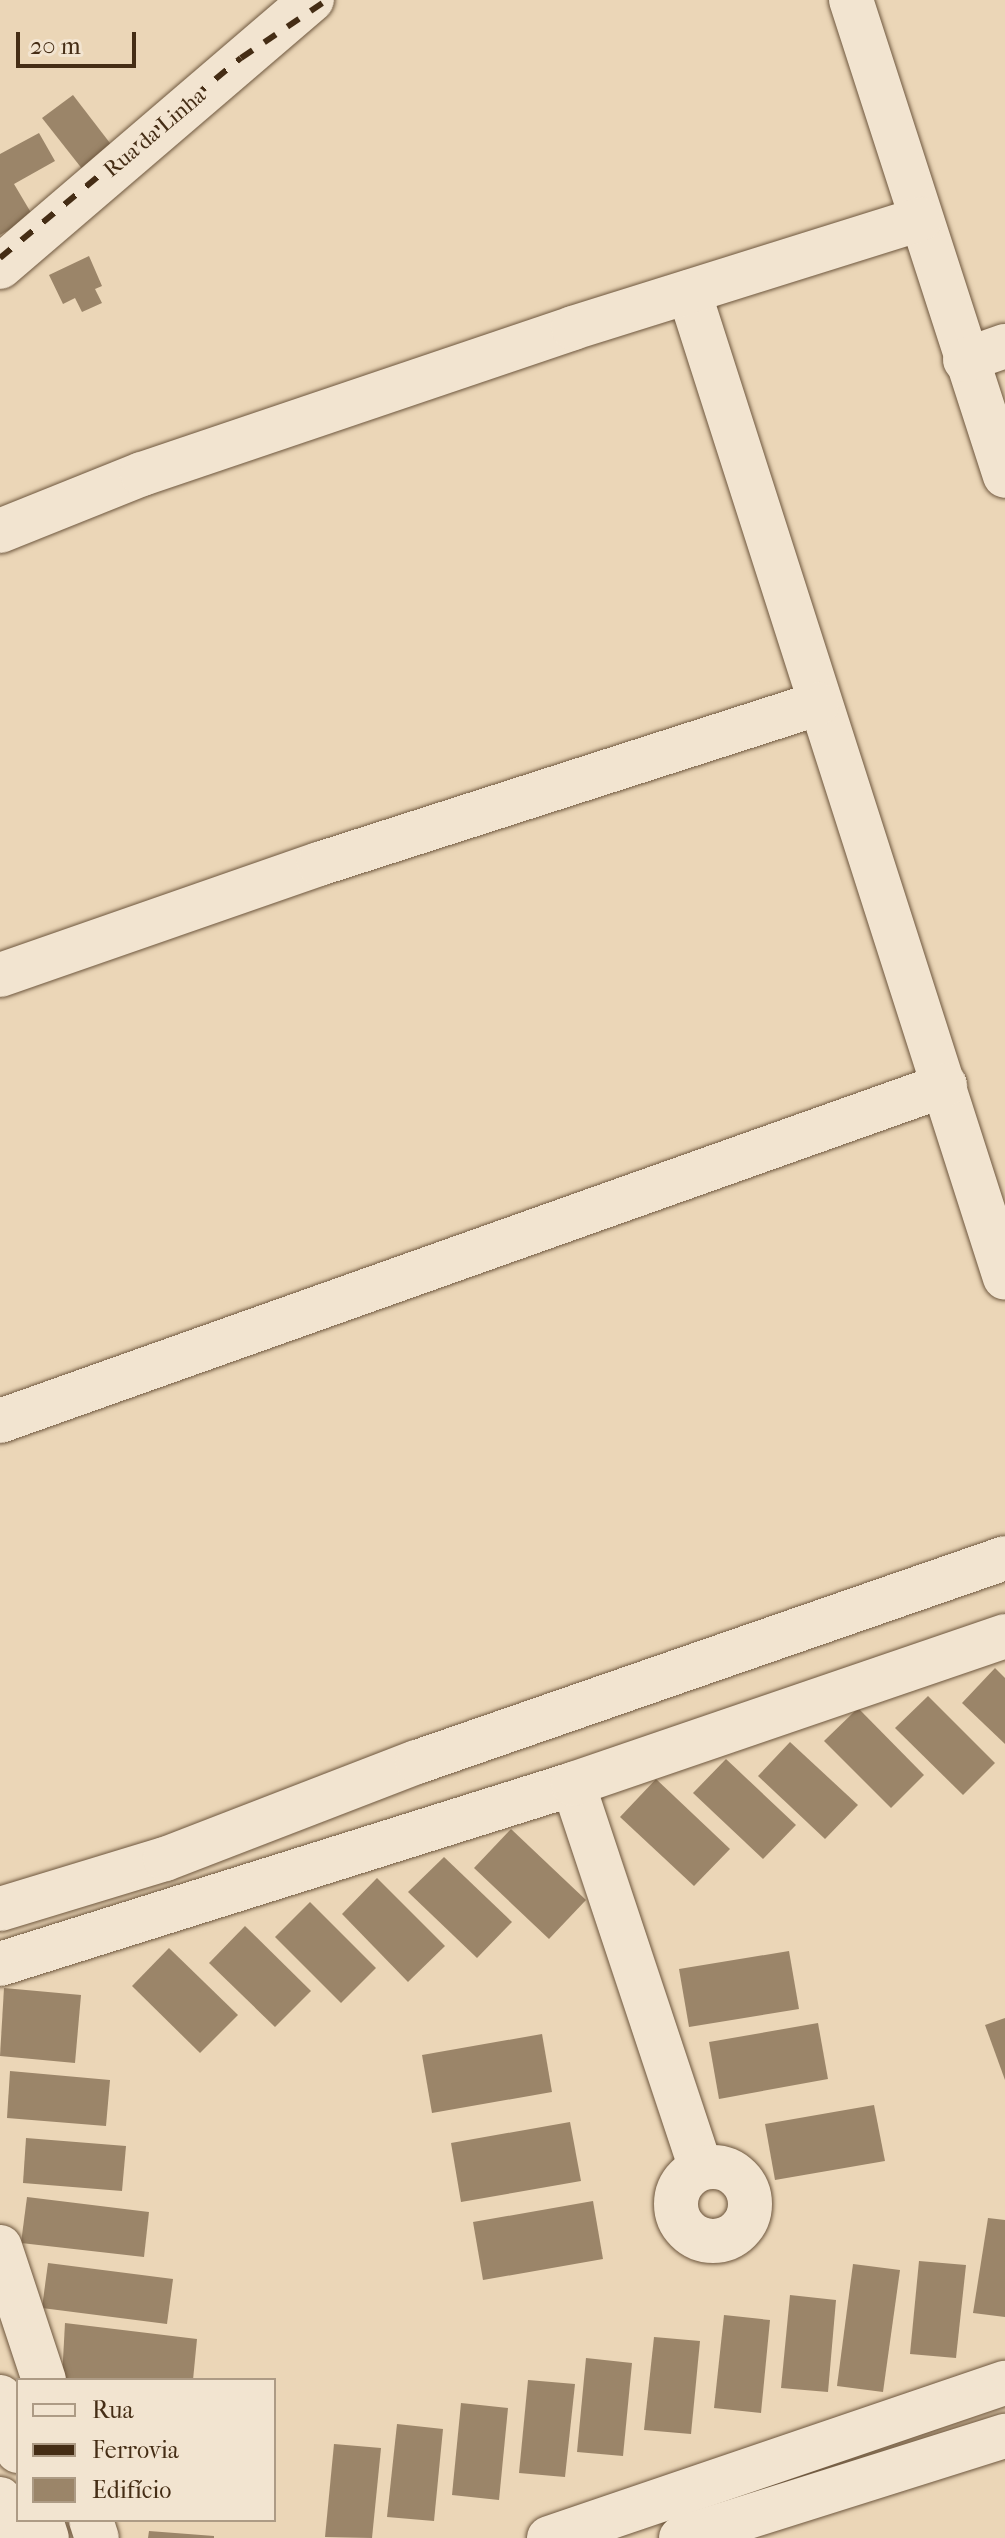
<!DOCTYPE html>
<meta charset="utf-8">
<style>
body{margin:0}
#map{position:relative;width:1005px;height:2538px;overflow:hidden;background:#ebd6b7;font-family:"IM FELL French Canon",serif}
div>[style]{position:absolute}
.building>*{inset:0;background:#9b8569}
.roads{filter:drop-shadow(0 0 2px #6e573e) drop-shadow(0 0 2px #6e573e)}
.minor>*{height:44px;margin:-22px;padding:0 22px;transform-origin:22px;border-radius:22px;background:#f2e4d0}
.minor>.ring{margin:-22px;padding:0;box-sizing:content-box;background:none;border:44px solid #f2e4d0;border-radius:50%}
.rail>*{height:6px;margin-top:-3px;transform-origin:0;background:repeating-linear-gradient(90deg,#452d15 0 14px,transparent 0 28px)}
span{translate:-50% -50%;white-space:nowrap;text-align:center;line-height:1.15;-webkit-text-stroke:8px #f2e4d0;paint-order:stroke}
.street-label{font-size:22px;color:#452d15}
.legend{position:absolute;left:16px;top:2378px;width:260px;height:144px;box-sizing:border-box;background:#f2e4d0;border:2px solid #ad9b85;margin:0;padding:10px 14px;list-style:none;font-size:24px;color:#452d15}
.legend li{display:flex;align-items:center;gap:16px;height:40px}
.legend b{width:40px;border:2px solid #ad9b85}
.scale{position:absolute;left:16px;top:32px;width:120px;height:36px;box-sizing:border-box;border:4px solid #452d15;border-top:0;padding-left:10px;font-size:24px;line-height:28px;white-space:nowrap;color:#452d15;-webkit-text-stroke:6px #f2e4d0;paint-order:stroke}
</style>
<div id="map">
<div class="building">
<div style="clip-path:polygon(73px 95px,113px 147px,83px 170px,42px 118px)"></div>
<div style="clip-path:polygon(39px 133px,55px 161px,14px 184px,33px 216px,0 235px,0 154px)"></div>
<div style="clip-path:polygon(89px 256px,102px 286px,95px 289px,102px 303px,82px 312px,75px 298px,63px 304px,49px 275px)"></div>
<div style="clip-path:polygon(995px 1668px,1005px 1678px,1005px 1744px,962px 1703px)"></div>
<div style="clip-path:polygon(928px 1696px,995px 1763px,963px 1795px,895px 1728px)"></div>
<div style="clip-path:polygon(858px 1708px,924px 1775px,891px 1808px,824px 1741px)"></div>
<div style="clip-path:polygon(790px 1742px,858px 1805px,825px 1839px,758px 1776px)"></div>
<div style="clip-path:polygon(726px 1759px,796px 1825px,763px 1859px,693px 1793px)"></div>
<div style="clip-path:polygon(656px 1779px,730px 1849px,694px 1886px,620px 1817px)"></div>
<div style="clip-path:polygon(511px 1829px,586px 1900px,549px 1939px,474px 1868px)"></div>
<div style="clip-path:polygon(444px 1857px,512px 1922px,477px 1958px,408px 1892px)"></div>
<div style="clip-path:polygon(377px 1878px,445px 1946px,408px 1982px,342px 1914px)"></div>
<div style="clip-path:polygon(310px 1902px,376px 1968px,341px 2003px,275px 1937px)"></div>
<div style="clip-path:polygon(245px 1926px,311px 1991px,275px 2027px,209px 1963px)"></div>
<div style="clip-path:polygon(169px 1948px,238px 2015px,200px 2053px,132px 1986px)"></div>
<div style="clip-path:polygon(789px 1951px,799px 2009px,689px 2027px,679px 1969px)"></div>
<div style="clip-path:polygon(4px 1988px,81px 1995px,75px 2063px,0 2056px)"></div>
<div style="clip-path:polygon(1005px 2018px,1005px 2080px,985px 2025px)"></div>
<div style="clip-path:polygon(818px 2023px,828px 2079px,719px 2099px,709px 2042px)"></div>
<div style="clip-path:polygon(542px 2034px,552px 2092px,432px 2113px,422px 2055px)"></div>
<div style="clip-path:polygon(10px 2071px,110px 2080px,106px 2126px,7px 2118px)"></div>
<div style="clip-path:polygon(874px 2105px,885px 2161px,775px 2180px,765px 2124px)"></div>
<div style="clip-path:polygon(570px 2122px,581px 2181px,461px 2202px,451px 2143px)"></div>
<div style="clip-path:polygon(26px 2138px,126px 2146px,122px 2191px,23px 2183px)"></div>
<div style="clip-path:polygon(27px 2197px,149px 2212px,144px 2257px,21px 2243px)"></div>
<div style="clip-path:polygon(593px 2201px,603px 2259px,483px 2280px,473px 2222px)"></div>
<div style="clip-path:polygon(988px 2218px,1005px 2220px,1005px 2317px,973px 2313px)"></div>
<div style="clip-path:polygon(919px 2261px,966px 2265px,956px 2358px,910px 2354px)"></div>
<div style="clip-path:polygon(48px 2263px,173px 2279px,167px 2324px,42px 2308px)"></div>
<div style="clip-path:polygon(853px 2264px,900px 2270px,883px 2392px,837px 2386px)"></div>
<div style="clip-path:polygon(790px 2295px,836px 2300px,828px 2392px,781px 2388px)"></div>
<div style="clip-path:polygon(724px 2315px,770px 2320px,761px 2413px,714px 2408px)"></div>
<div style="clip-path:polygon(65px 2323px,197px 2339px,193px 2380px,62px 2378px)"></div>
<div style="clip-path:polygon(654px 2337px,700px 2341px,691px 2434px,644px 2430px)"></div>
<div style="clip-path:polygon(586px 2358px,632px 2363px,623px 2456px,577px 2452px)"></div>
<div style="clip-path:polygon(528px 2380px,575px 2384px,565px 2477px,519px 2473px)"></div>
<div style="clip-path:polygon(461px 2403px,508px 2408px,499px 2500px,452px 2495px)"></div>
<div style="clip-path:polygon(397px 2424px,443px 2429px,434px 2521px,387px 2517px)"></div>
<div style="clip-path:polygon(334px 2444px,381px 2448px,372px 2538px,325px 2537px)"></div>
<div style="clip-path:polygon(149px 2531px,214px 2536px,214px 2538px,148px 2538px)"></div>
</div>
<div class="roads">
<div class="minor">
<div style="left:851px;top:0;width:500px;rotate:72.07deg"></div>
<div style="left:0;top:267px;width:411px;rotate:-40.6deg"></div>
<div style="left:689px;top:292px;width:1035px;rotate:72.23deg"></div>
<div style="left:965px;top:360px;width:42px;rotate:-19.3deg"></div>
<div style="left:0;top:531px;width:153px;rotate:-21.9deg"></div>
<div style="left:142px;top:474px;width:455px;rotate:-18.7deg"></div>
<div style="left:573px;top:328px;width:364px;rotate:-17.4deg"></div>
<div style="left:0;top:975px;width:338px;rotate:-19.2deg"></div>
<div style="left:319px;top:864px;width:523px;rotate:-17.81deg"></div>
<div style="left:0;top:1421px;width:1003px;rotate:-19.57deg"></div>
<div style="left:573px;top:1784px;width:405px;rotate:71.6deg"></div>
<div style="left:0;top:1909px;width:172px;rotate:-16.9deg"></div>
<div style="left:165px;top:1859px;width:270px;rotate:-21.1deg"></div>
<div style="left:417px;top:1762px;width:622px;rotate:-19.13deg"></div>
<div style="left:0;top:1964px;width:601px;rotate:-17.44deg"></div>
<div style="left:573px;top:1784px;width:457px;rotate:-18.9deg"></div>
<div class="ring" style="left:676px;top:2167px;width:30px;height:30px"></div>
<div style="left:0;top:2247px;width:140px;rotate:71.7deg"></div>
<div style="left:0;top:2397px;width:57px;rotate:71.6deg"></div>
<div style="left:0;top:2499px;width:41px;rotate:70.3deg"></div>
<div style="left:41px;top:2520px;width:19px;rotate:72deg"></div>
<div style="left:91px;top:2520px;width:19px;rotate:72deg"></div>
<div style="left:549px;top:2538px;width:482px;rotate:-18.8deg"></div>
<div style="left:681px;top:2538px;width:340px;rotate:-17.5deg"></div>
</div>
</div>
<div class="rail">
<div style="left:0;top:258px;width:313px;rotate:-39.7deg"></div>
<div style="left:241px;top:58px;width:104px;rotate:-34deg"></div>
</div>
<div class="street-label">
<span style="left:155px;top:133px;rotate:-40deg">Rua da Linha</span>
</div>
<ul class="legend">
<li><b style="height:10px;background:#f2e4d0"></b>Rua</li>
<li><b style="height:10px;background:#452d15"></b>Ferrovia</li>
<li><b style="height:22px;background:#9b8569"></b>Edifício</li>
</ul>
<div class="scale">20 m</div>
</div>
